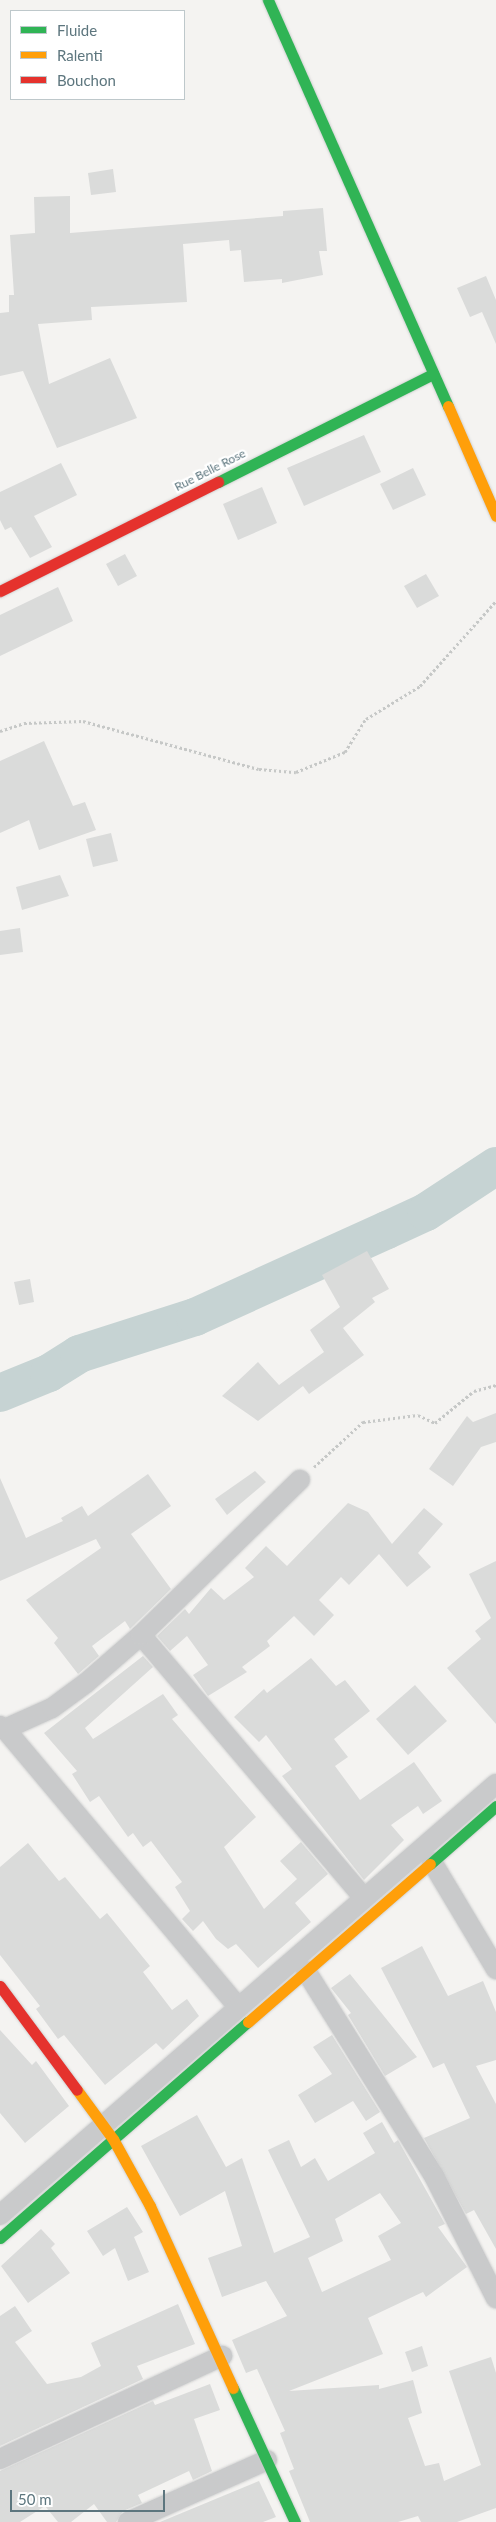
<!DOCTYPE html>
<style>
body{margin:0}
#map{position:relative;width:496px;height:2522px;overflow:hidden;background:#f4f3f1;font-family:Lato,sans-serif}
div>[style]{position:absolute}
.river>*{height:38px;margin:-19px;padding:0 19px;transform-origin:19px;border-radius:19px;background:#c6d3d3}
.building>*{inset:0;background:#dadbda}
.path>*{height:3px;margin-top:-1.5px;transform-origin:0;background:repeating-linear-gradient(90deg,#c6c8c7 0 2.5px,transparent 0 5px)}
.roads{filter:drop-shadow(0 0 1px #d0d1d1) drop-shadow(0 0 1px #d0d1d1)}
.street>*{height:20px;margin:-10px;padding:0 10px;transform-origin:10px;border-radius:10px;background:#c9cacb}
.fast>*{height:11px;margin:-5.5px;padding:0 5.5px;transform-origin:5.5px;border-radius:5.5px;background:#30b455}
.slow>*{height:11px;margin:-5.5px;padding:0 5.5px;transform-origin:5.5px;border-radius:5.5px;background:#ff9f0a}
.jam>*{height:11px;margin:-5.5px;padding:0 5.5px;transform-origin:5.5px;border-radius:5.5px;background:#e5322d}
span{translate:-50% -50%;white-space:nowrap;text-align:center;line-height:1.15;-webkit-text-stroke:4.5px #fff;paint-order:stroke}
.street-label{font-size:12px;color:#5d767e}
.legend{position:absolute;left:10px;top:10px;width:175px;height:90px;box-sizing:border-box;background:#fff;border:1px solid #bec8cb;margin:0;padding:6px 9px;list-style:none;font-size:15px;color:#5d767e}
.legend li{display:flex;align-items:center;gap:10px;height:25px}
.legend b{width:25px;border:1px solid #bec8cb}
.scale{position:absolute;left:10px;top:2490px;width:155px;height:22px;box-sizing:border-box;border:2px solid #5d767e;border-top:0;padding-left:6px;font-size:15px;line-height:18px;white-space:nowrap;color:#5d767e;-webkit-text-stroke:4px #fff;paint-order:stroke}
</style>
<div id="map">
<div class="river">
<div style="left:0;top:1393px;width:53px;rotate:-22.2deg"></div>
<div style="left:49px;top:1373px;width:36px;rotate:-32deg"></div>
<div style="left:79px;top:1354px;width:122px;rotate:-17.7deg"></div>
<div style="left:195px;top:1317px;width:211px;rotate:-24.4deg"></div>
<div style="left:387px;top:1230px;width:43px;rotate:-24.8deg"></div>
<div style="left:426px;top:1212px;width:84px;rotate:-33.3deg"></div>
</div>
<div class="building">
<div style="clip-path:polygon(113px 169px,116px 192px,91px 195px,88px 173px)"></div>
<div style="clip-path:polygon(70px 196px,70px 233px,283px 216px,283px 211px,323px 208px,327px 251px,319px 251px,323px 275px,282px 283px,282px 279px,244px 282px,241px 250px,230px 251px,229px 240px,183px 244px,187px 302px,91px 307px,92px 320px,38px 324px,49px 384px,110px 358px,137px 418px,57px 448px,23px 371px,0 376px,0 313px,9px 312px,9px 295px,14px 295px,10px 235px,35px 233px,34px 197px)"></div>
<div style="clip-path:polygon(486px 276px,496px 300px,496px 344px,482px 312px,470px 317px,457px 288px)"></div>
<div style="clip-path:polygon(364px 435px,381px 472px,304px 506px,287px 468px)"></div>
<div style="clip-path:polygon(61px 463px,77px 495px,34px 516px,52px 547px,30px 558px,11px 527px,5px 530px,0 520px,0 492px)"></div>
<div style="clip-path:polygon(413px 468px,426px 495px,393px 510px,380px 484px)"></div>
<div style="clip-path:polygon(262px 487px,277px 523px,238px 540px,223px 504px)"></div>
<div style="clip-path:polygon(125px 554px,137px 576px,118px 586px,106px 564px)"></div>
<div style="clip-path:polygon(426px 574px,439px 596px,417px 608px,404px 586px)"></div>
<div style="clip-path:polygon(58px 587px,73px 621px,0 656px,0 615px)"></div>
<div style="clip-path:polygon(44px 741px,73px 806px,85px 802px,96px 830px,39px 850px,29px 820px,0 833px,0 761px)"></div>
<div style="clip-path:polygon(111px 833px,118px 861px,93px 867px,86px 839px)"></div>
<div style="clip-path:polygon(60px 875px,69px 896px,22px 910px,16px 887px)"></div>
<div style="clip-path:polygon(20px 928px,23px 952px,0 955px,0 931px)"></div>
<div style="clip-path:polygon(367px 1251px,389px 1289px,372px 1298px,375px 1302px,343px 1328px,364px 1355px,309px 1394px,303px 1386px,258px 1421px,222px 1396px,258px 1362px,279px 1385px,324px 1352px,310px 1330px,340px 1307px,322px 1275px)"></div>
<div style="clip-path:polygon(30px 1279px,34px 1302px,19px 1305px,14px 1282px)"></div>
<div style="clip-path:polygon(496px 1413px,496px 1442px,481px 1447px,453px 1486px,429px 1469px,467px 1416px,473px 1422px)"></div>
<div style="clip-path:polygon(255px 1471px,266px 1482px,227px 1515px,215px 1499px)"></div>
<div style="clip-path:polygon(148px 1474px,171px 1506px,131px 1534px,171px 1589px,130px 1629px,125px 1621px,92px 1646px,99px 1656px,78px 1674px,54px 1643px,58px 1638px,26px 1600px,101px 1548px,96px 1539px,0 1581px,0 1478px,26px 1538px,63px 1521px,61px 1518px,82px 1506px,88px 1516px)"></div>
<div style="clip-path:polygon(348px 1503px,368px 1512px,392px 1544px,424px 1508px,443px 1524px,418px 1553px,431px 1567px,407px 1587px,379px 1554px,349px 1585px,341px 1577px,319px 1600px,334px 1615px,314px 1636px,294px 1616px,267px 1641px,270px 1646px,242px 1667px,247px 1672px,208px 1696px,193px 1675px,208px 1665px,187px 1636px,170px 1651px,157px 1636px,185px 1609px,189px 1614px,211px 1588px,224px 1600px,254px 1577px,245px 1568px,266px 1546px,287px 1566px)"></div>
<div style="clip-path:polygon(496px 1561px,496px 1724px,447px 1668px,481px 1639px,475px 1631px,491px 1618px,469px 1574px)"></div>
<div style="clip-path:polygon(143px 1656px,153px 1667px,85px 1728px,93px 1739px,163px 1694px,178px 1715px,172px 1719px,256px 1817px,224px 1847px,264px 1909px,297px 1879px,280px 1861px,301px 1842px,328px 1874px,295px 1903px,311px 1922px,258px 1968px,236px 1944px,228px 1949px,216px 1939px,203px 1921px,193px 1931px,182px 1919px,190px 1911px,175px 1887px,182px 1882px,151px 1841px,143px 1847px,133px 1833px,128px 1837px,99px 1796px,90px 1802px,72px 1774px,77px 1771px,44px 1733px)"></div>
<div style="clip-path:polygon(311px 1658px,336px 1686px,345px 1680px,370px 1711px,334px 1739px,348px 1757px,335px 1766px,360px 1800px,414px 1762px,442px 1801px,423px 1814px,418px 1806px,391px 1825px,404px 1840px,364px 1880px,282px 1776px,292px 1769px,266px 1735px,259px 1742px,234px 1717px,264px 1689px,267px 1693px)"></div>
<div style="clip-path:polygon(415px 1685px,447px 1721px,408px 1755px,376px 1719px)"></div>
<div style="clip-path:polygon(28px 1843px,59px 1881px,65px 1877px,100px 1919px,107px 1913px,150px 1966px,143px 1972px,172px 2010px,187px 1999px,199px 2016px,163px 2050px,156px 2043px,105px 2085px,64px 2035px,58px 2039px,36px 2009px,40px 2006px,0 1955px,0 1867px)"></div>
<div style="clip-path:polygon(422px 1946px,448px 1996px,483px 1981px,496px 2012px,496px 2060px,476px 2066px,496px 2104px,496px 2249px,474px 2210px,466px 2214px,424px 2138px,470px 2118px,444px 2063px,433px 2068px,381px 1968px)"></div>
<div style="clip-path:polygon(350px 1974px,417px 2057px,385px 2076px,348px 2015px,351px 2013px,331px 1988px)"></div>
<div style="clip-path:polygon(0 2030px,32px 2065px,36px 2061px,69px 2106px,25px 2143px,0 2113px)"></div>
<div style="clip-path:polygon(332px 2035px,380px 2112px,366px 2121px,353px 2101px,315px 2123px,298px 2095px,332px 2074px,313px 2047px)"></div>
<div style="clip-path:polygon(evenodd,197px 2115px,226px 2167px,242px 2158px,274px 2253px,310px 2237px,268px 2150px,289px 2140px,301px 2167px,315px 2158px,328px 2181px,375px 2153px,363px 2133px,382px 2122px,394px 2143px,398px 2140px,445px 2224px,438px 2227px,467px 2267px,426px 2297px,423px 2292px,368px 2318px,383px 2354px,289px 2391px,379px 2385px,379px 2389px,413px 2380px,422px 2413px,408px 2418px,425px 2466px,439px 2463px,444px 2481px,481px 2465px,449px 2371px,491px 2357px,496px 2373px,496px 2508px,457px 2522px,421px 2522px,418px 2516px,398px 2522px,310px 2522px,289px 2471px,294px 2469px,280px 2433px,285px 2431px,257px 2369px,246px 2373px,232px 2340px,287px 2316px,266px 2281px,222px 2297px,208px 2258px,242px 2246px,225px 2191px,180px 2216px,141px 2146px,197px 2115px,380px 2193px,401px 2223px,378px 2236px,391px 2260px,322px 2292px,308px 2258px,343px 2241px,335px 2219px,380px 2193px)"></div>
<div style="clip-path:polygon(127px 2207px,143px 2232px,134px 2237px,149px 2272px,128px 2281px,115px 2248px,103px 2256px,87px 2231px)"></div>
<div style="clip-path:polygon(41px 2229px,55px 2244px,51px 2248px,70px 2273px,28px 2303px,1px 2266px)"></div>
<div style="clip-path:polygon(178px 2304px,195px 2344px,137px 2366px,143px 2379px,0 2446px,0 2316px,15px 2306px,32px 2331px,15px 2342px,47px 2384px,81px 2377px,101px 2366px,91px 2343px)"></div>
<div style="clip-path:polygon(422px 2346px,428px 2366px,412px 2372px,405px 2352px)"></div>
<div style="clip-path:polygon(210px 2384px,220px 2410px,194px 2419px,212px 2471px,193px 2480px,189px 2471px,138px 2495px,142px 2503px,123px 2511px,116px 2522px,107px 2522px,94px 2504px,71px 2522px,58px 2522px,45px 2506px,20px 2522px,0 2522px,0 2471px,153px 2401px,155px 2405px)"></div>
<div style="clip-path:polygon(259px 2481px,276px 2517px,263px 2522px,160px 2522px)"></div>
</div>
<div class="path">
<div style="left:0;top:731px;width:25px;rotate:-18deg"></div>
<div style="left:24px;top:723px;width:59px;rotate:-1.9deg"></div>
<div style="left:83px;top:721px;width:182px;rotate:15.3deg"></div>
<div style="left:259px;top:769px;width:37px;rotate:5deg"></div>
<div style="left:296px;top:772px;width:53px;rotate:-22.2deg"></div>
<div style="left:345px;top:752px;width:39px;rotate:-58deg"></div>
<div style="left:366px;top:719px;width:63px;rotate:-31.4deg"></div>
<div style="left:420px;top:686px;width:114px;rotate:-48.2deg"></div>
<div style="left:314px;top:1467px;width:67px;rotate:-42.6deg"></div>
<div style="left:363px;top:1422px;width:55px;rotate:-7.3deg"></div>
<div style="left:418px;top:1415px;width:19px;rotate:25deg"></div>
<div style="left:435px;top:1423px;width:50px;rotate:-39.4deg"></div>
<div style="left:474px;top:1391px;width:23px;rotate:-15deg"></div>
</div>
<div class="roads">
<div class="street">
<div style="left:141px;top:1635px;width:343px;rotate:49.7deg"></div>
<div style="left:0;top:1726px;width:6px;rotate:31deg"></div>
<div style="left:5px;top:1729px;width:51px;rotate:-24.1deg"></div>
<div style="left:52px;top:1708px;width:42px;rotate:-36.3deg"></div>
<div style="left:86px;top:1683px;width:73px;rotate:-41.1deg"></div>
<div style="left:141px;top:1635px;width:222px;rotate:-44.3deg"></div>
<div style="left:5px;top:1729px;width:363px;rotate:50deg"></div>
<div style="left:432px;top:1862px;width:125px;rotate:59.1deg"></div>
<div style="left:306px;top:1971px;width:242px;rotate:58deg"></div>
<div style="left:434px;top:2176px;width:137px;rotate:63.1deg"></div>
<div style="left:0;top:2215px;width:657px;rotate:-40.99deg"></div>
<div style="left:0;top:2459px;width:245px;rotate:-24.9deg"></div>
<div style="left:128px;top:2522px;width:152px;rotate:-24deg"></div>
</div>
<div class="fast">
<div style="left:268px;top:0;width:444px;rotate:66.1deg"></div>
<div style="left:218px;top:482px;width:241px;rotate:-26.7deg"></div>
<div style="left:430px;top:1864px;width:88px;rotate:-41.3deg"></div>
<div style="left:0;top:2238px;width:329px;rotate:-41.1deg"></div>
<div style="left:233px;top:2388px;width:148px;rotate:65.2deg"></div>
</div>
<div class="slow">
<div style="left:448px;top:406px;width:120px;rotate:66.4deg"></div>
<div style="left:248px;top:2022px;width:241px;rotate:-41deg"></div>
<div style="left:77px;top:2090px;width:61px;rotate:53.7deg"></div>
<div style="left:113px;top:2139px;width:77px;rotate:61.1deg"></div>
<div style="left:150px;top:2206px;width:200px;rotate:65.5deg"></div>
</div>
<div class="jam">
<div style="left:0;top:591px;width:244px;rotate:-26.6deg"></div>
<div style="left:0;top:1986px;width:129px;rotate:53.5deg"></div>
</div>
</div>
<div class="street-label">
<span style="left:210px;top:470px;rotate:-27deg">Rue Belle Rose</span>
</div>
<ul class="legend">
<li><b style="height:6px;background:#30b455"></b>Fluide</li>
<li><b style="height:6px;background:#ff9f0a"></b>Ralenti</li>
<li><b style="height:6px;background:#e5322d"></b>Bouchon</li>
</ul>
<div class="scale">50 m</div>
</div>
